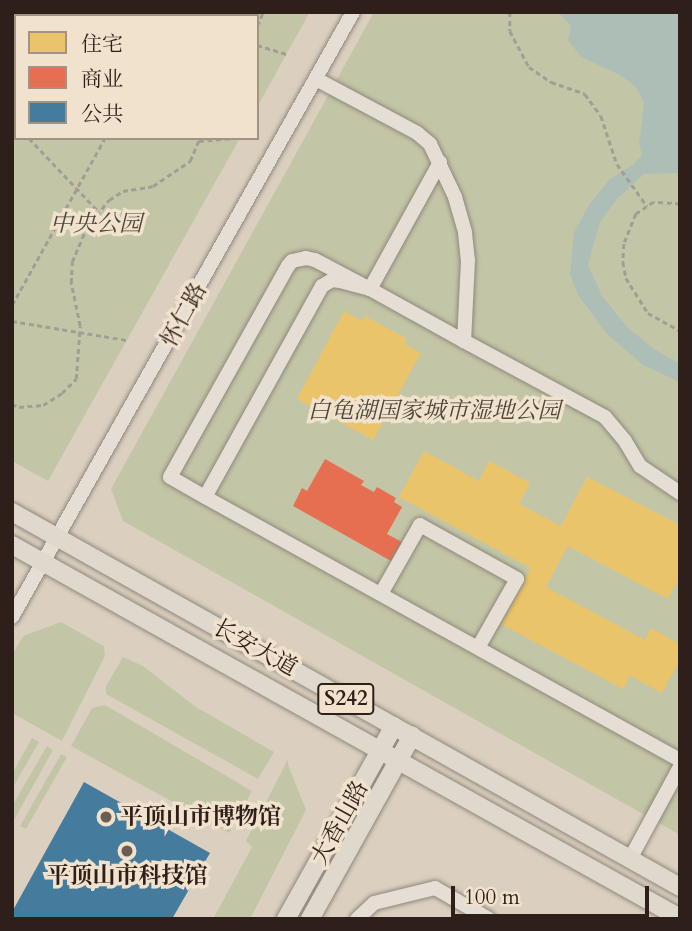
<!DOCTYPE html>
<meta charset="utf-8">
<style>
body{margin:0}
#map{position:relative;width:692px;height:931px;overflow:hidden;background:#dbd0bf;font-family:Cardo,"Noto Serif SC",serif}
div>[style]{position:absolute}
.green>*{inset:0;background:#c3c6a6}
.water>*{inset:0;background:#adbeb7}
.homes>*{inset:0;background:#e9c46a}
.shops>*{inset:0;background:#e76f51}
.public>*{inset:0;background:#457b9d}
.path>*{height:2.5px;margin-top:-1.25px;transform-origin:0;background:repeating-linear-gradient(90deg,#a39d95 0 5px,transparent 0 8.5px)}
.roads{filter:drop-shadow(0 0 2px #90887e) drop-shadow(0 0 2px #90887e)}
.minor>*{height:14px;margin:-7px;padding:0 7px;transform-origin:7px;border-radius:7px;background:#e4ded4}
.major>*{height:18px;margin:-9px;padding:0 9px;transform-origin:9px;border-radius:9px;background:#ded8cd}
.dots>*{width:19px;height:19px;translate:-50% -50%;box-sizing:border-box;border:4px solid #f0e2cd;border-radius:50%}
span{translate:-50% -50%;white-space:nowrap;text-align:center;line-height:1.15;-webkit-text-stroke:7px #f0e2cd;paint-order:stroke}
.shield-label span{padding:2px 5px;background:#f0e2cd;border:2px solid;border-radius:5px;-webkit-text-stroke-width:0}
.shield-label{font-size:21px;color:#2e1f1a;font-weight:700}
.park-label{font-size:23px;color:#4e4738;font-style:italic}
.street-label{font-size:23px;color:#2e1f1a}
.poi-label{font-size:23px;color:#2e1f1a;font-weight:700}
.left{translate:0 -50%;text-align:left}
.frame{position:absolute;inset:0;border:14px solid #2e1f1a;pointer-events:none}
.legend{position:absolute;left:14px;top:14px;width:245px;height:126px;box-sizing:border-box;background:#f0e2cd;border:2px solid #a29485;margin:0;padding:9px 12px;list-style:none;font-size:21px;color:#2e1f1a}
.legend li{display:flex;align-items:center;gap:14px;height:35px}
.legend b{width:35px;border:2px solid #a29485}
.scale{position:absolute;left:451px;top:886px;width:198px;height:32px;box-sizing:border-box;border:4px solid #2e1f1a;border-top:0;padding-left:9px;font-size:21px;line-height:24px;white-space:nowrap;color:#2e1f1a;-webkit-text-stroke:5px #f0e2cd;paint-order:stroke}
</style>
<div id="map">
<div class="green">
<div style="clip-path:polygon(12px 12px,310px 12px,257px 107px,257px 16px,16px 16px,16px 138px,240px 138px,48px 481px,12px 461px)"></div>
<div style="clip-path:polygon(374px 12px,680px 12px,680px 835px,123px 521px,111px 489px)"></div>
<div style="clip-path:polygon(61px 622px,104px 646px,105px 656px,62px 741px,12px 713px,12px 655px,23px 636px)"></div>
<div style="clip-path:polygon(123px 657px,143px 666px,196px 707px,274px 752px,258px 779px,106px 694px,106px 686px)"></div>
<div style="clip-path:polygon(105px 705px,252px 791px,229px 833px,71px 746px,92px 708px)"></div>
<div style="clip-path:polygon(32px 738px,39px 742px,12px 789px,12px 774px)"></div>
<div style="clip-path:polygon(47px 746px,53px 750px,13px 822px,12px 806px)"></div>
<div style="clip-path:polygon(61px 754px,67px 757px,26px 829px,20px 826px)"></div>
<div style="clip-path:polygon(288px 759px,288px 765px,306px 810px,250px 919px,213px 919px,252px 847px,246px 841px)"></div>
</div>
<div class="water">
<div style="clip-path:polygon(558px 12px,680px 12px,680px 173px,644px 174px,617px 199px,600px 222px,588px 265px,602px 296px,627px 327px,654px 349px,680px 364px,680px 382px,643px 365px,606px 333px,578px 295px,570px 275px,574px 232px,589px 205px,610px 179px,634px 164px,642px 155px,639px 144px,644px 102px,636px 87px,620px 75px,581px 57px,568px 40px,571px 26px)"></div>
</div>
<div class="homes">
<div style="clip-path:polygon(344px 311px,362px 321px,365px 316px,407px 339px,404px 344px,421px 353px,373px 440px,297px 399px)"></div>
<div style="clip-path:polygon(424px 451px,479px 481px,489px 461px,530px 483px,519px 504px,561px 526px,587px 477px,680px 525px,680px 577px,668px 599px,568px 546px,546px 587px,645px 640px,651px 628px,680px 644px,680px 660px,662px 693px,630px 676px,623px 689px,501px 624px,531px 568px,399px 497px)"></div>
</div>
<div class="shops">
<div style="clip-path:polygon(325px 459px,364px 481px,361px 485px,374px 492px,377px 487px,396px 498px,394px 502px,402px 507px,387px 534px,402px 542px,391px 561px,293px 506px,302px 488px,307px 491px)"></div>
</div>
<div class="public">
<div style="clip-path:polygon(84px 782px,210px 853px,172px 919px,12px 919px,12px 912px)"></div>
</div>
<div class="path">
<div style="left:510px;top:12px;width:19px;rotate:90deg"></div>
<div style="left:510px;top:31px;width:41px;rotate:62.2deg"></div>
<div style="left:529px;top:67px;width:27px;rotate:34deg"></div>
<div style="left:551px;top:82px;width:36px;rotate:19deg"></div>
<div style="left:585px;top:94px;width:27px;rotate:54deg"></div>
<div style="left:601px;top:116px;width:51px;rotate:71.6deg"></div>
<div style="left:617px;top:164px;width:52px;rotate:54.5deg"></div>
<div style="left:172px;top:16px;width:4px;rotate:-63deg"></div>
<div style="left:206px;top:16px;width:5px;rotate:-53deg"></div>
<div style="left:257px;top:26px;width:15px;rotate:-67deg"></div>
<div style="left:257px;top:45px;width:31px;rotate:17deg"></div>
<div style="left:12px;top:113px;width:4px;rotate:-14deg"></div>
<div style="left:12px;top:120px;width:6px;rotate:45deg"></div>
<div style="left:29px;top:138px;width:102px;rotate:46.6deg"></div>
<div style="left:199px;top:141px;width:35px;rotate:-5deg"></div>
<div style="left:680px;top:204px;width:26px;rotate:-176deg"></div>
<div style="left:654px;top:202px;width:22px;rotate:146deg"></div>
<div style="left:636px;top:214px;width:32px;rotate:112deg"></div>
<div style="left:624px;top:244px;width:18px;rotate:93deg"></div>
<div style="left:623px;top:262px;width:16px;rotate:79deg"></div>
<div style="left:626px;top:278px;width:41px;rotate:57.8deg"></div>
<div style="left:648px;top:313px;width:37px;rotate:29deg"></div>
<div style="left:12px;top:305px;width:191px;rotate:-60.9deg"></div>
<div style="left:12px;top:321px;width:117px;rotate:9.4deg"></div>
<div style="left:12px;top:404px;width:8px;rotate:23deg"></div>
<div style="left:19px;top:407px;width:24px;rotate:-5deg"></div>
<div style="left:43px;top:405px;width:22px;rotate:-32deg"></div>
<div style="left:62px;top:393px;width:20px;rotate:-45deg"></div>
<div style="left:76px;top:379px;width:53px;rotate:-85.7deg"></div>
<div style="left:80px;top:326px;width:44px;rotate:-101.8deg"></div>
<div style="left:71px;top:283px;width:21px;rotate:-87deg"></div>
<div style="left:72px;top:262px;width:36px;rotate:-67deg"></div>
<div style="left:86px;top:229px;width:37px;rotate:-52deg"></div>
<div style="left:109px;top:200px;width:17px;rotate:-33deg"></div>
<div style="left:123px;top:191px;width:30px;rotate:-9deg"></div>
<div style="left:153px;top:186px;width:45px;rotate:-34deg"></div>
<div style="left:190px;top:161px;width:25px;rotate:-67deg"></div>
</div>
<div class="roads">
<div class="minor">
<div style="left:316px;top:79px;width:115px;rotate:28.1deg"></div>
<div style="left:417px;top:133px;width:17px;rotate:40deg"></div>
<div style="left:430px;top:144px;width:59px;rotate:64.7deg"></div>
<div style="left:455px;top:197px;width:37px;rotate:74deg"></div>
<div style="left:465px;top:233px;width:27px;rotate:84deg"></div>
<div style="left:468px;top:260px;width:81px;rotate:92.8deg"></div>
<div style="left:370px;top:289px;width:31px;rotate:-165deg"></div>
<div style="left:340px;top:281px;width:8px;rotate:-173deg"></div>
<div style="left:332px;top:280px;width:12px;rotate:149deg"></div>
<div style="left:322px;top:286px;width:241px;rotate:119deg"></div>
<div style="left:205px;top:497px;width:40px;rotate:-150.3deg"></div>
<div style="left:170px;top:477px;width:242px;rotate:-60.8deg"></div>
<div style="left:288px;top:266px;width:6px;rotate:-51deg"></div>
<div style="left:292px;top:261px;width:14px;rotate:-12deg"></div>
<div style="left:306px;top:258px;width:9px;rotate:13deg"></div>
<div style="left:315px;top:260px;width:62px;rotate:27.8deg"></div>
<div style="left:370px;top:289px;width:107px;rotate:29deg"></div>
<div style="left:464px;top:341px;width:160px;rotate:28.3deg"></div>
<div style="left:605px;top:417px;width:31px;rotate:50deg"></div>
<div style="left:625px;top:441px;width:29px;rotate:59deg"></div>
<div style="left:640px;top:466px;width:48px;rotate:34deg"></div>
<div style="left:370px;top:289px;width:145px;rotate:-61.1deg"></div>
<div style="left:205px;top:497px;width:543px;rotate:28.97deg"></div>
<div style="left:382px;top:592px;width:77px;rotate:-60.4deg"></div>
<div style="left:420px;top:525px;width:111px;rotate:29.1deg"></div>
<div style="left:517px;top:579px;width:77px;rotate:119.6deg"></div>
<div style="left:12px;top:617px;width:694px;rotate:-60.59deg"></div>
<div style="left:630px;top:859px;width:105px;rotate:-61.5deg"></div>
<div style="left:357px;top:919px;width:23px;rotate:-43deg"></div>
<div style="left:374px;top:903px;width:63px;rotate:-13.8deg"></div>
<div style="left:435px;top:888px;width:62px;rotate:29.9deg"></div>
</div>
<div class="major">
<div style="left:12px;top:512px;width:766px;rotate:29.31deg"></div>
<div style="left:12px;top:545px;width:765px;rotate:29.18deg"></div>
<div style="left:286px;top:919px;width:221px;rotate:-60.8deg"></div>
<div style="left:310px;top:919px;width:210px;rotate:-60.9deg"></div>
</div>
</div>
<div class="dots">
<div style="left:106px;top:817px;background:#6b5d54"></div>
<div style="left:127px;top:851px;background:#6b5d54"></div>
</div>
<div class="shield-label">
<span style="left:346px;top:699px">S242</span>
</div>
<div class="park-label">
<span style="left:96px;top:224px">中央公园</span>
<span style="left:434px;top:411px">白龟湖国家城市湿地公园</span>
</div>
<div class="street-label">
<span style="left:184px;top:315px;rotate:-61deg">怀仁路</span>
<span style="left:255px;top:648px;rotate:29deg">长安大道</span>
<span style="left:340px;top:823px;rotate:-61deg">大香山路</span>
</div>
<div class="poi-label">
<span class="left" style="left:120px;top:817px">平顶山市博物馆</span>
<span style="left:127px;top:876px">平顶山市科技馆</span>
</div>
<div class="frame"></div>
<ul class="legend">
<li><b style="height:19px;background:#e9c46a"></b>住宅</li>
<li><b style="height:19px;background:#e76f51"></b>商业</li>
<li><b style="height:19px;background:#457b9d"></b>公共</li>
</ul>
<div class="scale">100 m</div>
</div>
